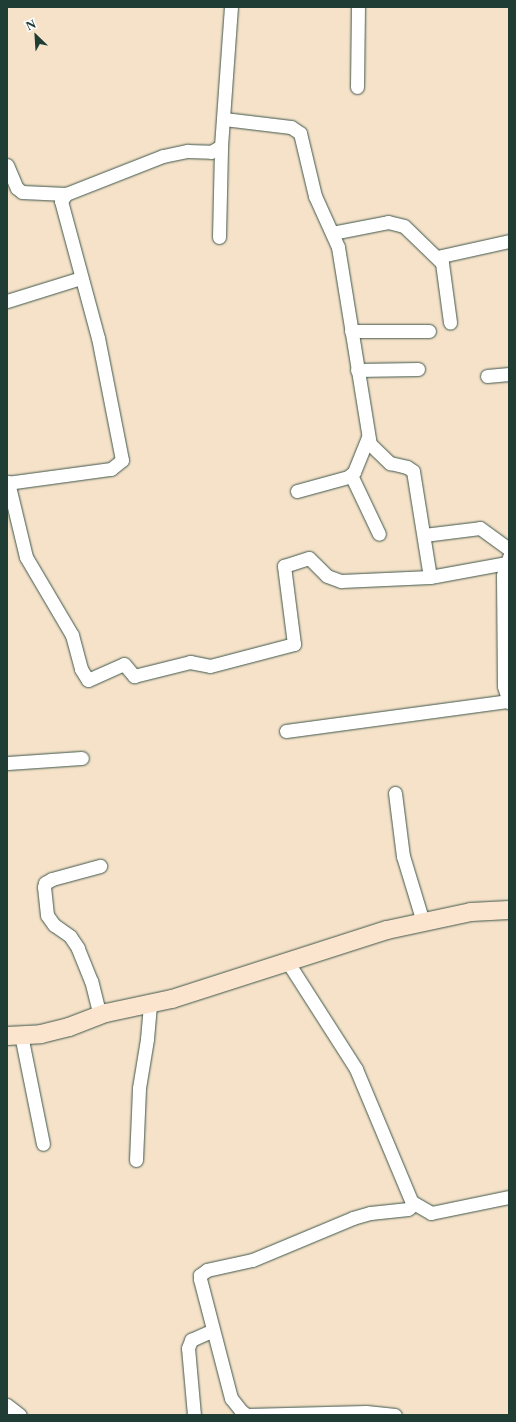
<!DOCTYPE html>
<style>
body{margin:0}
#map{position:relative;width:516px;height:1422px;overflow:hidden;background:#f5e2c9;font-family:"Libre Caslon Text",serif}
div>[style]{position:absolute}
.roads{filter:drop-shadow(0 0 1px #3f564a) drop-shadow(0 0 1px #3f564a)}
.street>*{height:13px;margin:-6.5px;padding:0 6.5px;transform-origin:6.5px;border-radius:6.5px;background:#fff}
.secondary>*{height:18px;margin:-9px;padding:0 9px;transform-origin:9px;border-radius:9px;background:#fbe5cf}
span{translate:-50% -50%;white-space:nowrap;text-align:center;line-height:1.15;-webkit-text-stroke:4px #fff;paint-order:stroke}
.frame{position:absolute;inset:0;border:8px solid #1f3d34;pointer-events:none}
.north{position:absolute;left:16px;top:16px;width:40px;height:40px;-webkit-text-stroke:3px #fff;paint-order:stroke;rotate:335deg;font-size:11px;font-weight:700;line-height:16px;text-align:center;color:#1f3d34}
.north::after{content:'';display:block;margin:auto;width:14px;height:18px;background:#1f3d34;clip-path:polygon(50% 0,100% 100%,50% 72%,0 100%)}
</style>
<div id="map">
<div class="roads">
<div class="street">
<div style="left:357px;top:87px;width:80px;rotate:-89.3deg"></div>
<div style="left:224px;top:119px;width:67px;rotate:6.8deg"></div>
<div style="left:291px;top:127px;width:11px;rotate:34deg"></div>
<div style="left:300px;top:133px;width:65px;rotate:76.6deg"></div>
<div style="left:315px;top:196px;width:56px;rotate:65.7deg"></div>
<div style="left:338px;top:247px;width:200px;rotate:80.8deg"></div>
<div style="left:370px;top:444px;width:28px;rotate:44deg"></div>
<div style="left:390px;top:463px;width:17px;rotate:13deg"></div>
<div style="left:407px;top:467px;width:7px;rotate:34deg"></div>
<div style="left:413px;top:471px;width:107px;rotate:80.9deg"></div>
<div style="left:7px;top:165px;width:25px;rotate:67deg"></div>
<div style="left:17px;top:188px;width:6px;rotate:39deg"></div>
<div style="left:22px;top:192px;width:44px;rotate:2.6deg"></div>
<div style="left:332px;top:233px;width:57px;rotate:-11.1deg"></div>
<div style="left:388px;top:222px;width:16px;rotate:14deg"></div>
<div style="left:404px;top:226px;width:53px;rotate:44.2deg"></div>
<div style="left:442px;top:263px;width:60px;rotate:82.3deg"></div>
<div style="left:219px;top:237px;width:91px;rotate:-88.7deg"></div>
<div style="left:437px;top:257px;width:74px;rotate:-12.5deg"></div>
<div style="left:7px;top:301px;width:77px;rotate:-17.3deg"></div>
<div style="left:351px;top:331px;width:78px"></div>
<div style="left:357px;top:370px;width:61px;rotate:-0.9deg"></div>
<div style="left:487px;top:376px;width:22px;rotate:-5deg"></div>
<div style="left:351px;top:475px;width:65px;rotate:64.6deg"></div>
<div style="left:8px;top:482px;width:77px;rotate:76.5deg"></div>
<div style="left:26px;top:557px;width:91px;rotate:59.5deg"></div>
<div style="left:72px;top:635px;width:35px;rotate:75deg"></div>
<div style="left:81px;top:669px;width:13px;rotate:58deg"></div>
<div style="left:88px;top:680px;width:39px;rotate:-24deg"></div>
<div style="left:124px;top:664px;width:16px;rotate:50deg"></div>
<div style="left:134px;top:676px;width:58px;rotate:-14deg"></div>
<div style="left:190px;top:662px;width:20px;rotate:11deg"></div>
<div style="left:210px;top:666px;width:87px;rotate:-14.7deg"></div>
<div style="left:294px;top:644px;width:79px;rotate:-97.3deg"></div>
<div style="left:284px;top:566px;width:26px;rotate:-18deg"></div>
<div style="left:309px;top:558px;width:25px;rotate:45deg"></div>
<div style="left:327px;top:576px;width:15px;rotate:20deg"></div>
<div style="left:341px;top:581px;width:89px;rotate:-2.6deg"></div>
<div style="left:430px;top:577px;width:77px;rotate:-10.4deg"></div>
<div style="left:7px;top:483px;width:105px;rotate:-7.7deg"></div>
<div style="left:111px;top:469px;width:14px;rotate:-39deg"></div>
<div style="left:122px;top:460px;width:124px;rotate:-101.1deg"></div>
<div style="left:98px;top:338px;width:142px;rotate:-105.1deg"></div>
<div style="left:61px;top:201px;width:9px;rotate:-54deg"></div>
<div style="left:66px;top:194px;width:104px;rotate:-21.4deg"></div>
<div style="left:163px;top:156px;width:25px;rotate:-12deg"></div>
<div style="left:187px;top:151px;width:24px;rotate:2deg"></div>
<div style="left:211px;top:152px;width:12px;rotate:-31deg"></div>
<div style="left:221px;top:146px;width:139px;rotate:-85.9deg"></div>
<div style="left:297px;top:491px;width:53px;rotate:-15.4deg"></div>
<div style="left:348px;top:477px;width:8px;rotate:-40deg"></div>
<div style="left:354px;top:472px;width:38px;rotate:-68deg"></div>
<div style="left:424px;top:535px;width:56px;rotate:-7.1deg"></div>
<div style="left:480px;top:528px;width:36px;rotate:36deg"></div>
<div style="left:509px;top:557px;width:19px;rotate:108deg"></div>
<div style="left:503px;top:575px;width:111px;rotate:89.5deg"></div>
<div style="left:504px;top:686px;width:17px;rotate:73deg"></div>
<div style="left:286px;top:731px;width:225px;rotate:-7.7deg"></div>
<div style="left:7px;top:763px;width:75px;rotate:-3.8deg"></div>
<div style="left:395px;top:793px;width:64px;rotate:82.8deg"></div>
<div style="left:403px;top:856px;width:69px;rotate:73.1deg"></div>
<div style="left:287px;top:961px;width:128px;rotate:57.4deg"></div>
<div style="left:356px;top:1069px;width:147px;rotate:67.3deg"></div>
<div style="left:413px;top:1205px;width:6px;rotate:141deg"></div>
<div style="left:408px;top:1209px;width:38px;rotate:174deg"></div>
<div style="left:370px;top:1213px;width:18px;rotate:164deg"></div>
<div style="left:353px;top:1218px;width:109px;rotate:157.4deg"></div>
<div style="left:252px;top:1260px;width:46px;rotate:167.5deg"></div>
<div style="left:207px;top:1270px;width:9px;rotate:144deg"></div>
<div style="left:200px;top:1275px;width:4px;rotate:90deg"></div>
<div style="left:200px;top:1279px;width:123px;rotate:75.4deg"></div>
<div style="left:231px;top:1398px;width:16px;rotate:52deg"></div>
<div style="left:241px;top:1411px;width:7px;rotate:34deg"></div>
<div style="left:247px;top:1415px;width:119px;rotate:-1.4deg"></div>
<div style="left:366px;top:1412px;width:29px;rotate:6deg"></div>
<div style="left:100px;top:1016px;width:36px;rotate:-104deg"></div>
<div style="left:91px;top:981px;width:35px;rotate:-112deg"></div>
<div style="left:78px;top:948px;width:14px;rotate:-124deg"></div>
<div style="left:70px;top:936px;width:19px;rotate:-145deg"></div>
<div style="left:54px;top:925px;width:12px;rotate:-125deg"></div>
<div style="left:47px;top:915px;width:28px;rotate:-96deg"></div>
<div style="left:44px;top:887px;width:4px;rotate:-76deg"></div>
<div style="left:45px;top:883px;width:8px;rotate:-30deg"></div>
<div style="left:52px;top:879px;width:50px;rotate:-15.2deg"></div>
<div style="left:21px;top:1035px;width:111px;rotate:78.6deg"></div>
<div style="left:136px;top:1160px;width:72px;rotate:-87.6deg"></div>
<div style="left:139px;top:1088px;width:50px;rotate:-80.7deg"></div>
<div style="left:147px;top:1039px;width:35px;rotate:-85deg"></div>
<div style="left:412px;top:1202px;width:22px;rotate:30deg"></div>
<div style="left:431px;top:1213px;width:80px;rotate:-11.6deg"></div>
<div style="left:7px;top:1405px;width:16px;rotate:38deg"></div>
<div style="left:194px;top:1415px;width:67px;rotate:-95.1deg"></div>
<div style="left:188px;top:1348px;width:9px;rotate:-69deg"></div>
<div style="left:191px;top:1340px;width:24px;rotate:-24deg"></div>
</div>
<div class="secondary">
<div style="left:7px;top:1036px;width:34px;rotate:-3deg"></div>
<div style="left:41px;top:1034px;width:29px;rotate:-14deg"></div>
<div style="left:69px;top:1027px;width:40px;rotate:-21deg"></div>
<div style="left:106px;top:1013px;width:67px;rotate:-12deg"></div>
<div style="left:172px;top:999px;width:226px;rotate:-17.8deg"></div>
<div style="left:387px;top:930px;width:86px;rotate:-12.1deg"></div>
<div style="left:471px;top:912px;width:38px;rotate:-3deg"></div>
</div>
</div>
<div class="frame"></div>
<div class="north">N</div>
</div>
